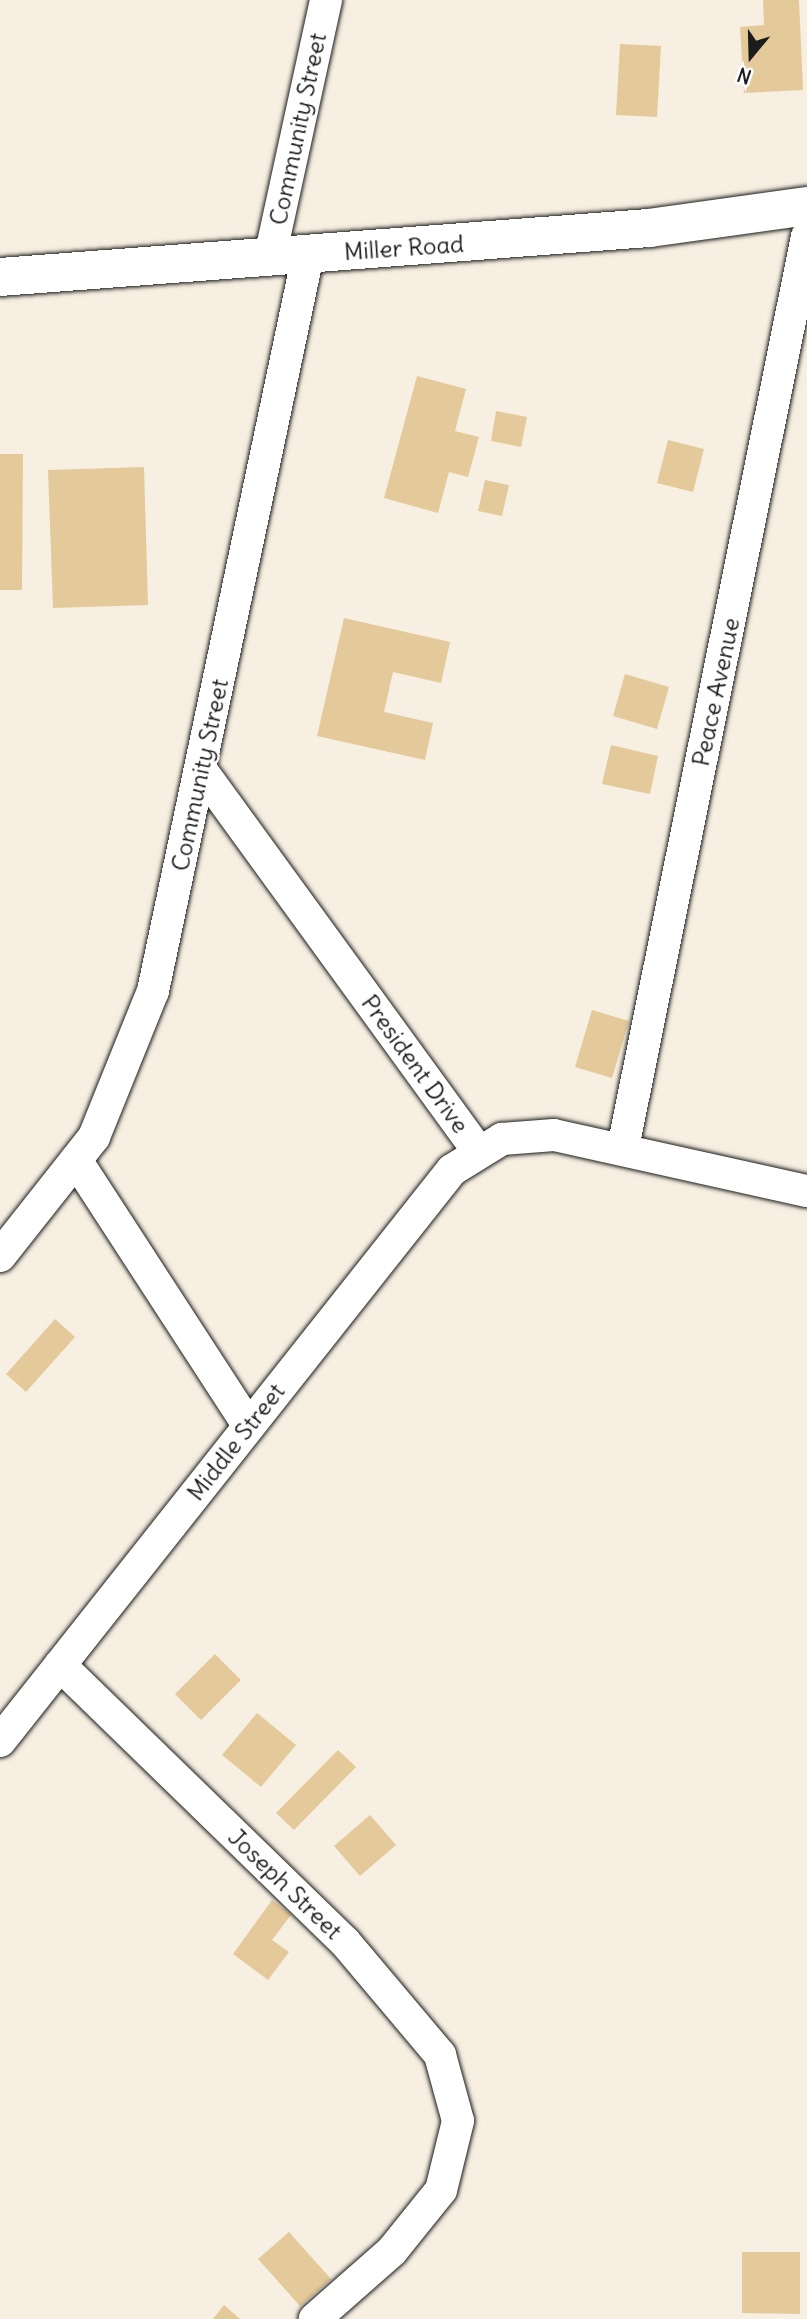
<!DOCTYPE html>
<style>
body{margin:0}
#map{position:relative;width:807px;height:2319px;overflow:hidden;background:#f7efe1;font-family:Delius,sans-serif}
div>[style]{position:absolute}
.building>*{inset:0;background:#e4ca9a}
.roads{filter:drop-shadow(0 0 2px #1c1c1c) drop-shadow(0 0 2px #1c1c1c)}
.minor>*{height:32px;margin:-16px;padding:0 16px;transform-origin:16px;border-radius:16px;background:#fff}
.secondary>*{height:38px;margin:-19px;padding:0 19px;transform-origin:19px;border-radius:19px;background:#fff}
span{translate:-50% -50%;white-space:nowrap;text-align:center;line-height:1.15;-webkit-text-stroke:5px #fff;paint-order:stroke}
.street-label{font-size:24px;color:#1c1c1c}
.north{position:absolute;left:716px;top:21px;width:70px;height:70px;-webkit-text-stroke:5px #fff;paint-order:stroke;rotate:199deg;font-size:19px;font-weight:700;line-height:28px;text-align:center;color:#1c1c1c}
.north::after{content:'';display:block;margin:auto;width:24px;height:32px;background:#1c1c1c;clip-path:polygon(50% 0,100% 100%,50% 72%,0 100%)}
</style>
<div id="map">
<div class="building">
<div style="clip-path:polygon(763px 0,799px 0,803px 90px,744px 93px,740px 27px,764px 25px)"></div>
<div style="clip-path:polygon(620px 44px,661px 46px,657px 117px,616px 115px)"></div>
<div style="clip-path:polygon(417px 376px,466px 389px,455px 431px,479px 437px,468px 477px,449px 472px,438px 513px,384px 498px)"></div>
<div style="clip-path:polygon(496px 411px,527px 417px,521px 447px,491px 441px)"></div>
<div style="clip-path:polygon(668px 440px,704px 449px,693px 492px,657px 483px)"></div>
<div style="clip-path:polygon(0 454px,23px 454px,22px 590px,0 590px)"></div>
<div style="clip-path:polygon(144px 467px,148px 605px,53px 608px,48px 470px)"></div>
<div style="clip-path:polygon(485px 480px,509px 485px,502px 516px,478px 511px)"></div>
<div style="clip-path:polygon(344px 618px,450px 642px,441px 683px,393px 672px,384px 712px,433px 723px,425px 760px,317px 736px)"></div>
<div style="clip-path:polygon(625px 674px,669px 687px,657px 729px,613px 716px)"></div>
<div style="clip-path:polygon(611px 745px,658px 756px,650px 794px,602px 784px)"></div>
<div style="clip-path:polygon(592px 1010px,629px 1021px,612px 1078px,575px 1067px)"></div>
<div style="clip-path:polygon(55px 1319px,75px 1337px,26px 1392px,6px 1374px)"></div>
<div style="clip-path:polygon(215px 1654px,241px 1680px,201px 1720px,175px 1694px)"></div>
<div style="clip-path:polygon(257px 1713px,296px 1745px,261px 1787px,222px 1755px)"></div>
<div style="clip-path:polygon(338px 1750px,356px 1767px,294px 1830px,276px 1813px)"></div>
<div style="clip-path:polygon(370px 1815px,396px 1845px,360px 1876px,334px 1846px)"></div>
<div style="clip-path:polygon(272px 1900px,291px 1915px,272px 1940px,289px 1952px,268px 1980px,233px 1954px)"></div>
<div style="clip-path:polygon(289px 2232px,331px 2279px,300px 2306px,258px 2259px)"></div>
<div style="clip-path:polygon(742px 2252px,800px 2252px,800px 2314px,742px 2313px)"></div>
<div style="clip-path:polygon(224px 2305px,240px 2319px,213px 2319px)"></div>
</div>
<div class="roads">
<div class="minor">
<div style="left:270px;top:257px;width:263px;rotate:-77.7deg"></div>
<div style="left:202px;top:771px;width:471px;rotate:54deg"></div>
<div style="left:623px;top:1148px;width:930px;rotate:-78.59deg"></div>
<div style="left:76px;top:1160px;width:317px;rotate:57deg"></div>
<div style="left:0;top:1256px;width:152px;rotate:-51.7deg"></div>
<div style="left:94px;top:1137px;width:157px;rotate:-68deg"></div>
<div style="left:153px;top:991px;width:752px;rotate:-78.11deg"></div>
<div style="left:60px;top:1665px;width:397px;rotate:44.2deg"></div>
<div style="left:345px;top:1942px;width:148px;rotate:49.9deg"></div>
<div style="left:440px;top:2055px;width:68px;rotate:74.7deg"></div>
<div style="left:458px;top:2121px;width:71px;rotate:103.8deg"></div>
<div style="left:441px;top:2190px;width:78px;rotate:128.8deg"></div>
<div style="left:392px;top:2251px;width:103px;rotate:138.6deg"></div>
<div style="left:0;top:1741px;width:728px;rotate:-51.64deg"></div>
<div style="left:452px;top:1170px;width:59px;rotate:-31.8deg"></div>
<div style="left:502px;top:1139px;width:52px;rotate:-4.4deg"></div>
<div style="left:554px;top:1135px;width:259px;rotate:12.5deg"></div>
</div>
<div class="secondary">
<div style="left:0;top:277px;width:651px;rotate:-4.32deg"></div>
<div style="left:649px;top:228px;width:160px;rotate:-7.9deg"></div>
</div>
</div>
<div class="street-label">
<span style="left:298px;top:129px;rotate:-78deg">Community Street</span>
<span style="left:404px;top:248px;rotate:-4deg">Miller Road</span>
<span style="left:716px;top:692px;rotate:-78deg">Peace Avenue</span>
<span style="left:200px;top:775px;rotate:-78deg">Community Street</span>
<span style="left:415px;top:1064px;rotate:54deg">President Drive</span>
<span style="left:236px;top:1442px;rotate:-52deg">Middle Street</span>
<span style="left:285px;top:1884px;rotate:44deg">Joseph Street</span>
</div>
<div class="north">N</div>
</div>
